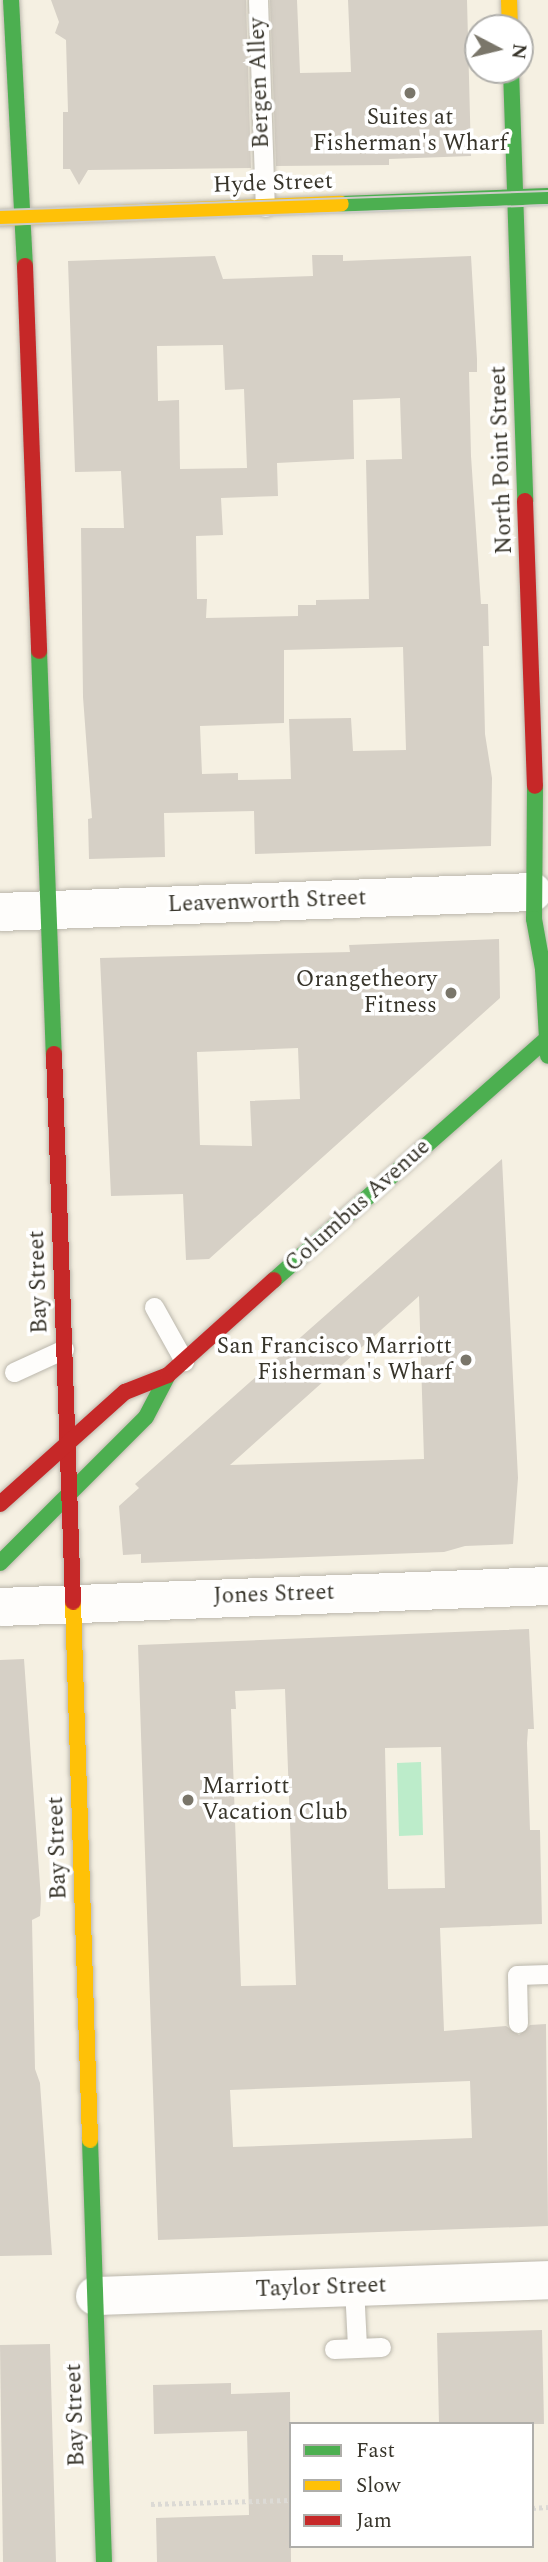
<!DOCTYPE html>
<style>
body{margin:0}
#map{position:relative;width:548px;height:2562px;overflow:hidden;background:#f5f0e2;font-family:Spectral,serif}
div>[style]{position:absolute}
.water>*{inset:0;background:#bcecca}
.building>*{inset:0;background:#d6d0c6}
.path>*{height:4.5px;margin-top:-2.25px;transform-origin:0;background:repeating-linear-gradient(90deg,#dcdad5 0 3.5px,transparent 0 7px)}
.roads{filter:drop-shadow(0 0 2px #bbb7ac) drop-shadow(0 0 2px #bbb7ac)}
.lane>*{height:19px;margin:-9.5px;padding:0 9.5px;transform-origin:9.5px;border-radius:9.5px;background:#fefdfb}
.street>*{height:38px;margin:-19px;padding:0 19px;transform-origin:19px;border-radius:19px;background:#fefdfb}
.fast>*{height:16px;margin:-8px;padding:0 8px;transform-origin:8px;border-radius:8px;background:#4caf50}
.slow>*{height:16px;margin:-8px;padding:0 8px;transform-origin:8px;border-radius:8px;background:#ffc107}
.jam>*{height:16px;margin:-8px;padding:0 8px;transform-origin:8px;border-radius:8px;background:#c62828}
.tram>*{height:2px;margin:-1px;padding:0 1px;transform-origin:1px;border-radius:1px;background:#cdccc8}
.dots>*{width:19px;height:19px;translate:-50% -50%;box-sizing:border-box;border:4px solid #fff;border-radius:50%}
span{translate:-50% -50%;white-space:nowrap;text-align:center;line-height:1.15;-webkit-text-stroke:7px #fff;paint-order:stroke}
.street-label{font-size:23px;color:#37342a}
.poi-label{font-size:23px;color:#37342a}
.right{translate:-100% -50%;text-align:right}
.left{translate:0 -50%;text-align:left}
.legend{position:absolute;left:289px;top:2422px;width:245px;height:126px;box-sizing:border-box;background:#fff;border:2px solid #afaeaa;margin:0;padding:9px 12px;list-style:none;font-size:21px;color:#37342a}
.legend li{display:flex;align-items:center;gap:14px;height:35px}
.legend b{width:35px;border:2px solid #afaeaa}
.north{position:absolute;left:464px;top:14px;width:70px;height:70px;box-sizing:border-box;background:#fff;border:2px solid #afaeaa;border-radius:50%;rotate:97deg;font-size:19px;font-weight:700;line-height:28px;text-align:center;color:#37342a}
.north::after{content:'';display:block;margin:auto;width:24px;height:32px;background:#7a766a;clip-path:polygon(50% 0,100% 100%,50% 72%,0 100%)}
</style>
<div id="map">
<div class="water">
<div style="clip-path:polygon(421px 1762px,423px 1835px,399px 1836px,397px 1763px)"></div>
</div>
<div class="building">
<div style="clip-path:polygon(51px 0,246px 0,251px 168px,88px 170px,79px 185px,70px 169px,63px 169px,63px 112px,68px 112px,66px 40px,55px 33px,59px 22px)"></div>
<div style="clip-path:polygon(270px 0,297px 0,300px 73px,351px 72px,348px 0,467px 0,471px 156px,389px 159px,389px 165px,276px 166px)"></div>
<div style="clip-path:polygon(evenodd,312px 255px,343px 255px,343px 261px,471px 256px,477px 359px,477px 372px,469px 372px,471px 456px,481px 604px,488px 604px,489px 646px,483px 646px,485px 734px,492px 778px,491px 846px,255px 854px,254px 811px,164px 813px,165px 857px,89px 859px,88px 819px,92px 818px,83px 697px,81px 528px,124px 528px,121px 471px,75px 472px,68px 261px,215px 256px,223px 279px,313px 276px,312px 255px,223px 345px,225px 390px,244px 389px,247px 468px,180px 469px,179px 400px,158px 401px,157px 346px,223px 345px,312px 255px,400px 398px,402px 459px,366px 460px,369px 599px,316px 600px,316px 605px,298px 605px,298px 616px,206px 618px,207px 599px,197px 599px,196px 536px,223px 535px,221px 498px,278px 496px,277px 463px,354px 459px,353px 400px,400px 398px,312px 255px,403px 647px,406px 750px,353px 751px,351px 718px,289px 719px,291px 779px,238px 780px,238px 773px,202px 774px,200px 726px,284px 723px,284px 650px,403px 647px)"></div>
<div style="clip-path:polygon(evenodd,499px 939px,500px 998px,209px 1259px,186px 1260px,183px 1194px,111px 1196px,100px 958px,350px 952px,349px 945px,499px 939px,298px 1048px,300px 1099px,250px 1101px,252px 1146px,200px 1145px,197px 1052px,298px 1048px)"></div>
<div style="clip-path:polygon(evenodd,502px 1159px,518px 1478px,513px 1544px,465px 1546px,444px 1552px,141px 1563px,141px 1554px,123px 1555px,119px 1506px,139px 1488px,135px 1484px,502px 1159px,419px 1296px,424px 1459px,230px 1465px,419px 1296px)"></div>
<div style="clip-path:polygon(evenodd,529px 1629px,534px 1729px,528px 1729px,527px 1743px,530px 1830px,540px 1830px,542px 1924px,440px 1928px,444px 2031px,506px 2026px,519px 2035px,530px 2025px,546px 2024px,548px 2226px,158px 2240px,138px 1645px,529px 1629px,285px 1689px,296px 1985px,241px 1986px,231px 1709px,236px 1709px,235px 1691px,285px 1689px,529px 1629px,441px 1747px,445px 1888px,388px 1889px,385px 1748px,441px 1747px,529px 1629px,470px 2081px,472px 2138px,233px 2147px,230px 2090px,470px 2081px)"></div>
<div style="clip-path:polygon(24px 1659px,41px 1899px,40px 1916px,32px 1920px,35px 2069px,40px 2083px,52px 2255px,0 2256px,0 1660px)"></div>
<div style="clip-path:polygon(542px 2330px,544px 2424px,439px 2424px,437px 2333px)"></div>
<div style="clip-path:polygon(50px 2344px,56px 2562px,3px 2562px,0 2345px)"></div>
<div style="clip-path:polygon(231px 2383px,231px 2394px,290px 2392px,291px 2562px,157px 2562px,156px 2518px,249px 2515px,247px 2431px,154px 2434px,153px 2385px)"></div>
</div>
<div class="path">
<div style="left:151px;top:2504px;width:140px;rotate:-1.6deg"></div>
<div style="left:532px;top:2508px;width:16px;rotate:-4deg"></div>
</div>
<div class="roads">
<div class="lane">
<div style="left:258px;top:0;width:207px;rotate:88.1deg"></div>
<div style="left:154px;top:1307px;width:62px;rotate:60.9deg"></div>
<div style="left:14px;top:1372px;width:55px;rotate:-24.7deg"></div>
<div style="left:518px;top:2023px;width:48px;rotate:-91.2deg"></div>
<div style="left:517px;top:1975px;width:31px;rotate:-2deg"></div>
<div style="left:354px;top:2287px;width:60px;rotate:87.1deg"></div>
<div style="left:334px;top:2349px;width:47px;rotate:-2.4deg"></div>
</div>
<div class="street">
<div style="left:0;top:912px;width:533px;rotate:-2.15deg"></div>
<div style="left:0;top:1607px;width:548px;rotate:-2.19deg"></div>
<div style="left:95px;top:2296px;width:453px;rotate:-2deg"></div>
</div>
<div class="fast">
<div style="left:11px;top:0;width:266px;rotate:87deg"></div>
<div style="left:511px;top:70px;width:431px;rotate:88.1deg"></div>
<div style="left:341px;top:204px;width:207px;rotate:-2.2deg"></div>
<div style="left:39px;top:651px;width:403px;rotate:87.9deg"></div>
<div style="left:535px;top:786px;width:133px;rotate:90.4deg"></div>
<div style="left:534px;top:919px;width:51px;rotate:79.8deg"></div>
<div style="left:543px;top:969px;width:87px;rotate:86.7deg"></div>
<div style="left:274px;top:1280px;width:363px;rotate:-41.5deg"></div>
<div style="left:0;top:1563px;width:206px;rotate:-45deg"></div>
<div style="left:146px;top:1417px;width:47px;rotate:-62.4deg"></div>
<div style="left:90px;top:2140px;width:422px;rotate:88.1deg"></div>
</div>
<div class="slow">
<div style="left:509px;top:0;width:28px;rotate:88deg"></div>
<div style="left:0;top:218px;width:341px;rotate:-2.4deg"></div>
<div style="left:73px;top:1602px;width:538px;rotate:88.19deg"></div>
</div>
<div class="jam">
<div style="left:25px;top:266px;width:385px;rotate:87.9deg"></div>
<div style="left:525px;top:501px;width:285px;rotate:88deg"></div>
<div style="left:54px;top:1054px;width:548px;rotate:88.01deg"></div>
<div style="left:0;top:1504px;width:168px;rotate:-41.9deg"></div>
<div style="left:125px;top:1392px;width:46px;rotate:-21.6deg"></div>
<div style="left:168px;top:1375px;width:142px;rotate:-41.9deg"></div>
</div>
</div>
<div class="tram">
<div style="left:0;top:210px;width:548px;rotate:-1.99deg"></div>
<div style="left:0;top:225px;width:548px;rotate:-2.09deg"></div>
</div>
<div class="dots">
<div style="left:410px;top:93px;background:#7a766a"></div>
<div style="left:451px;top:993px;background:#7a766a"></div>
<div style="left:466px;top:1360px;background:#7a766a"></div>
<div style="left:188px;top:1800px;background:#7a766a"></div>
</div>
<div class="street-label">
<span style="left:260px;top:83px;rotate:-92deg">Bergen Alley</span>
<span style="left:273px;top:184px;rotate:-2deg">Hyde Street</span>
<span style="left:502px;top:460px;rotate:-92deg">North Point Street</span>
<span style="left:267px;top:902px;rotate:-2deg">Leavenworth Street</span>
<span style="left:358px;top:1206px;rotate:-42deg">Columbus Avenue</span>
<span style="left:39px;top:1282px;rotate:-92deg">Bay Street</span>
<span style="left:274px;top:1595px;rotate:-2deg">Jones Street</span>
<span style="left:58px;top:1848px;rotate:-92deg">Bay Street</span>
<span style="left:321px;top:2288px;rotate:-2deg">Taylor Street</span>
<span style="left:76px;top:2415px;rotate:-92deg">Bay Street</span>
</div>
<div class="poi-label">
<span style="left:410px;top:131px">Suites at<br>Fisherman's Wharf</span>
<span class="right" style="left:437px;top:993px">Orangetheory<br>Fitness</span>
<span class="right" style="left:452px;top:1360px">San Francisco Marriott<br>Fisherman's Wharf</span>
<span class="left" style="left:202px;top:1800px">Marriott<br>Vacation Club</span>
</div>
<ul class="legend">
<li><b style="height:9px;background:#4caf50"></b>Fast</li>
<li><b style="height:9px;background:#ffc107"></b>Slow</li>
<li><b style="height:9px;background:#c62828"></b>Jam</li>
</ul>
<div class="north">N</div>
</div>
